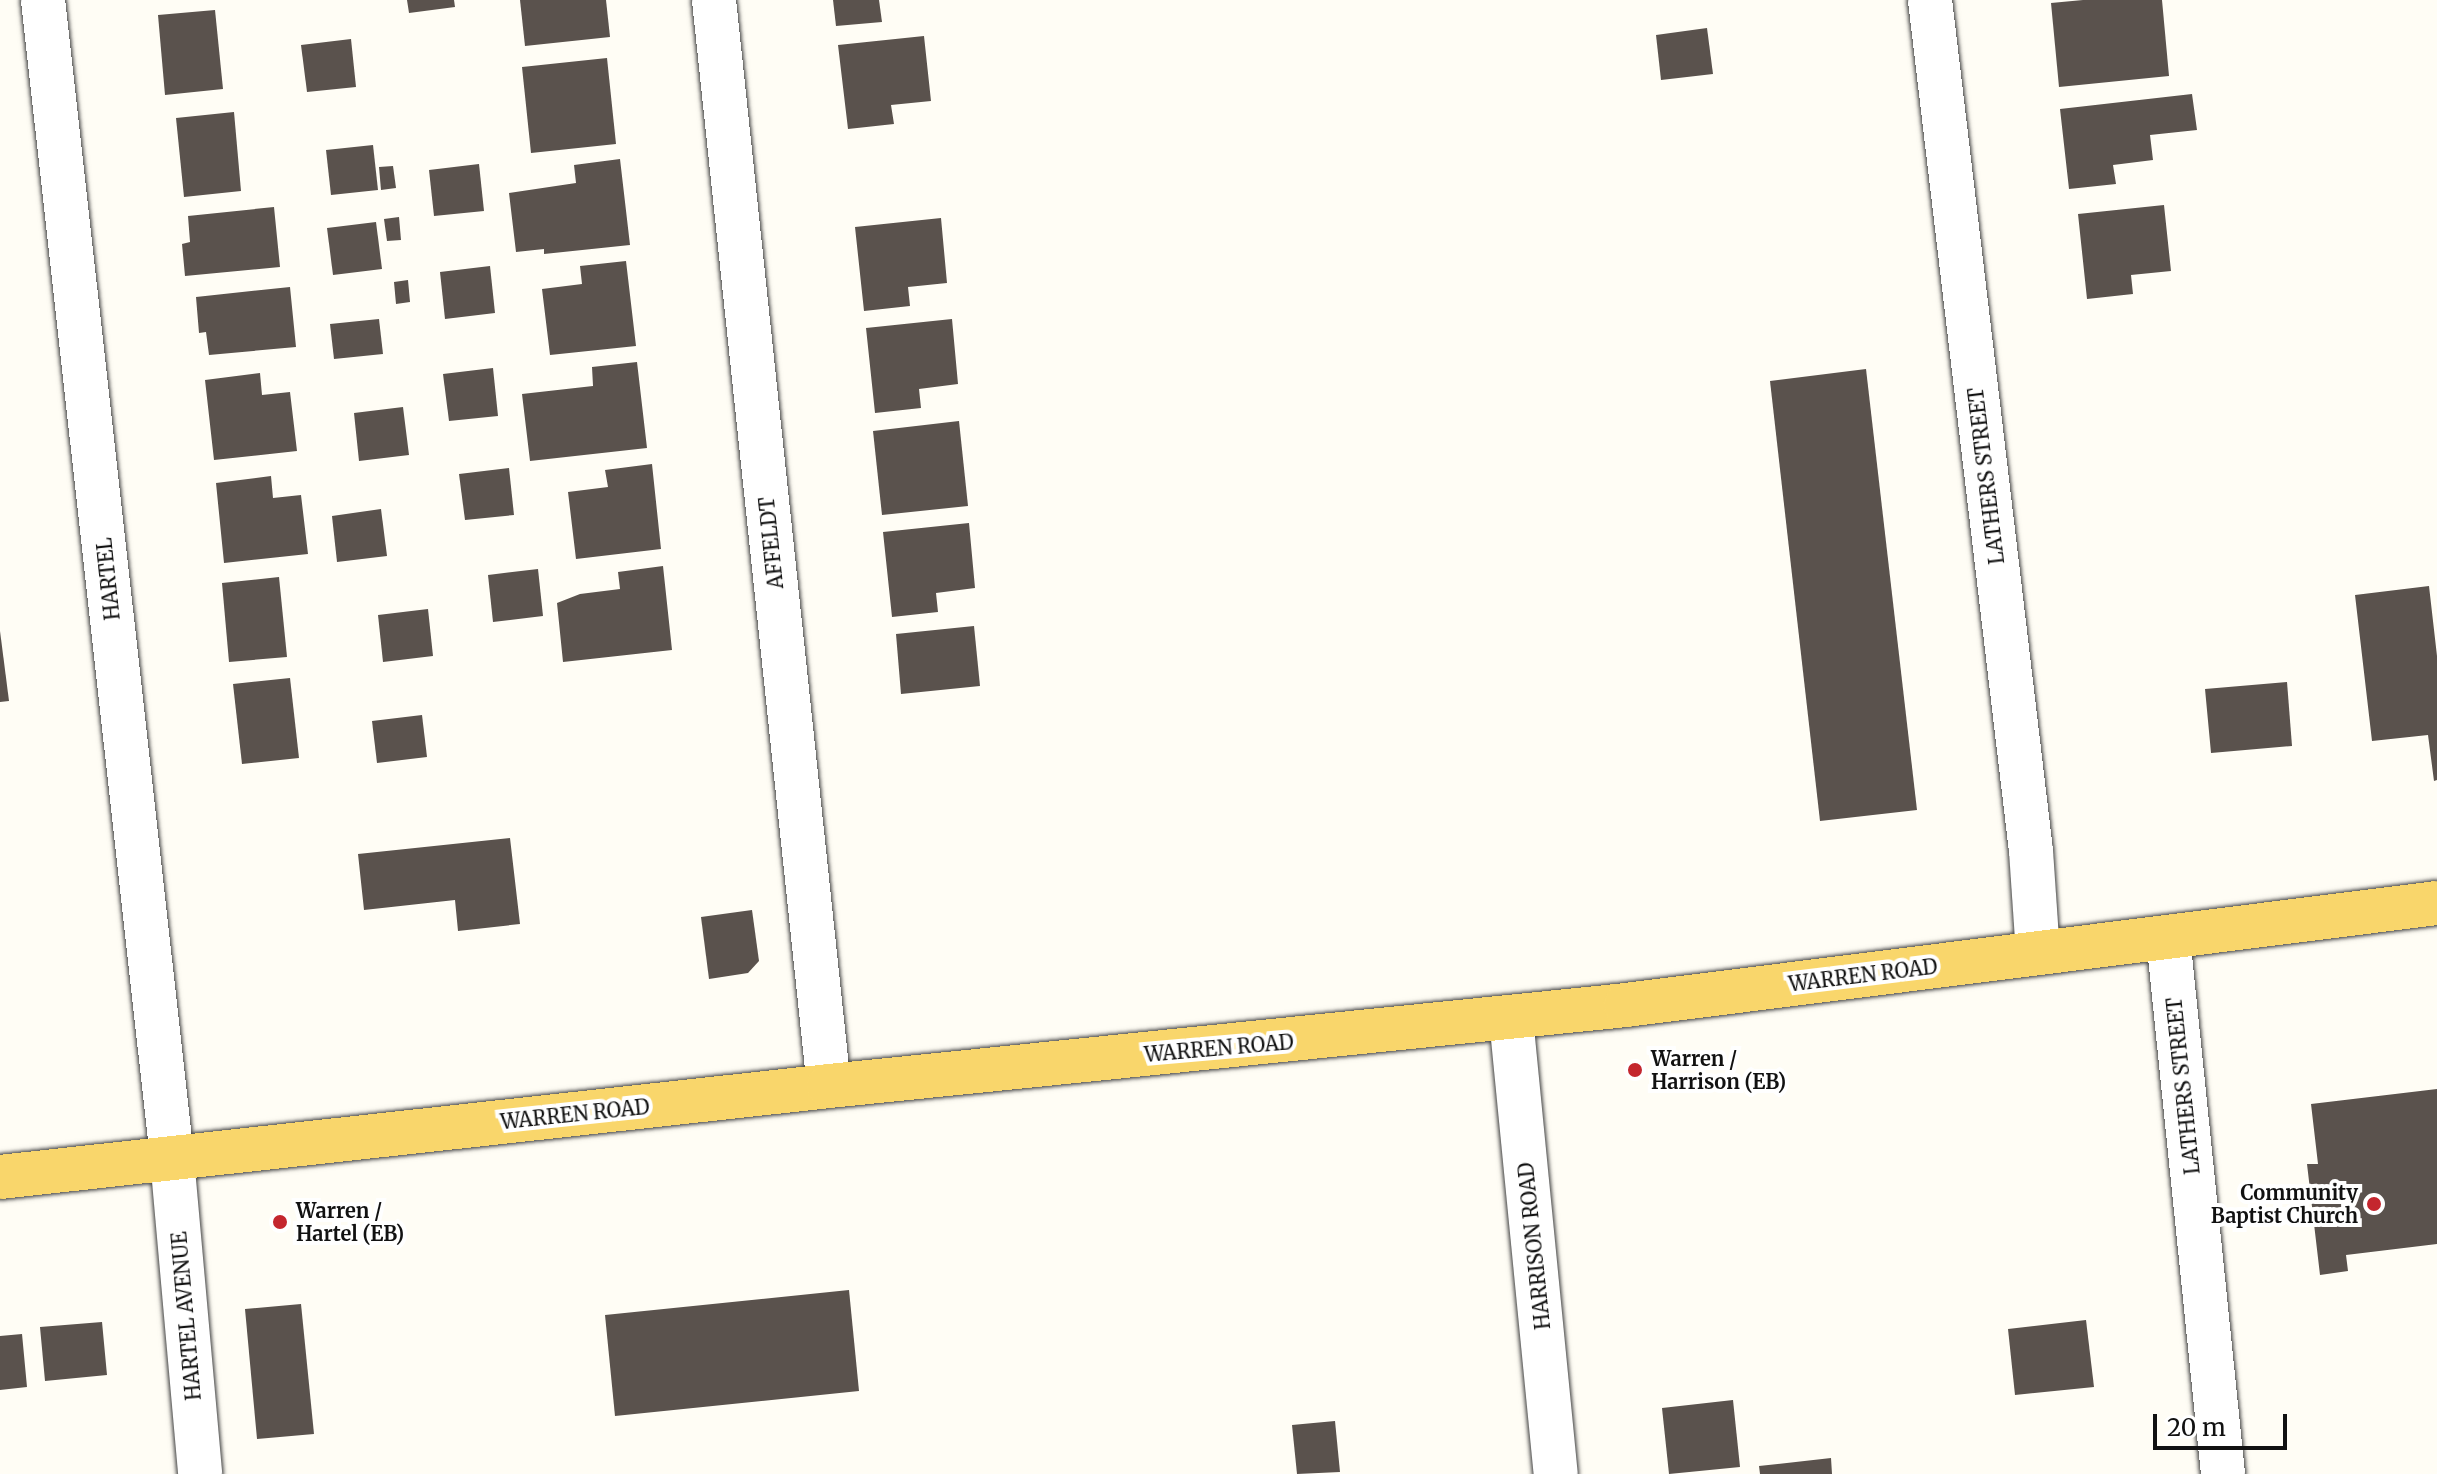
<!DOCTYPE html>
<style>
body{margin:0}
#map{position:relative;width:2437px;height:1474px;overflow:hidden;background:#fffdf5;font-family:Merriweather,serif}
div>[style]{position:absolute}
.building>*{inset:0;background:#5a524d}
.roads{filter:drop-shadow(0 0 2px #444) drop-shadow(0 0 2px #444)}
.minor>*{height:44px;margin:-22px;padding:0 22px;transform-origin:22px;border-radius:22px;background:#fff}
.major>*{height:44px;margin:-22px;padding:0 22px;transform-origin:22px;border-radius:22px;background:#f9d66b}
.dots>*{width:22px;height:22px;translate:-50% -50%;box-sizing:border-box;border:4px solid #fff;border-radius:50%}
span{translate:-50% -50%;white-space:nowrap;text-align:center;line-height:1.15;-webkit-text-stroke:8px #fff;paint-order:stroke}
.street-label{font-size:20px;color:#111}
.poi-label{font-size:20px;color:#111;font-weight:700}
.left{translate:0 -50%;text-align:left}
.right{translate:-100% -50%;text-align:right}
.scale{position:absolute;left:2153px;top:1414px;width:134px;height:36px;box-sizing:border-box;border:4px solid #111;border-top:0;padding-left:10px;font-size:24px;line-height:28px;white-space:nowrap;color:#111;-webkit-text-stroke:6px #fff;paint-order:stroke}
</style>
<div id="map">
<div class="building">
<div style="clip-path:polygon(407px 0,454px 0,455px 7px,409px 13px)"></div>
<div style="clip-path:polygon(520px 0,606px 0,610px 37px,525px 46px)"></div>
<div style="clip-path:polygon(833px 0,879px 0,882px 22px,836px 26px)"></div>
<div style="clip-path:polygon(2083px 0,2162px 0,2169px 76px,2059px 87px,2051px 3px)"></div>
<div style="clip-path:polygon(215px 10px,223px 89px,165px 95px,158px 15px)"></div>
<div style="clip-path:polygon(1707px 28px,1713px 74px,1661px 80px,1656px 35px)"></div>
<div style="clip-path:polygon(924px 36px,931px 101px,891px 105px,894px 124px,848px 129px,838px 45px)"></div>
<div style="clip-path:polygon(351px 39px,356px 87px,307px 92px,301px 45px)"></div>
<div style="clip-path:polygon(607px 58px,616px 144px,531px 153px,522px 67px)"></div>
<div style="clip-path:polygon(2192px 94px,2197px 130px,2150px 135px,2153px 160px,2113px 165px,2116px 184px,2069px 189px,2060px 109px)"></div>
<div style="clip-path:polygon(234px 112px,241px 191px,184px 197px,176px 118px)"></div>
<div style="clip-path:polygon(373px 145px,378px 190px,331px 195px,326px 150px)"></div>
<div style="clip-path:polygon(620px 159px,630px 245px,544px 254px,544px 249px,516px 252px,509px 193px,576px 183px,574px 165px)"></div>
<div style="clip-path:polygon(479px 164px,484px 211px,434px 216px,429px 170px)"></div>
<div style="clip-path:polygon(393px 166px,396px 188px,381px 190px,379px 167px)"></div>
<div style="clip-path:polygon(2164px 205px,2171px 271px,2131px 275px,2133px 294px,2087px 299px,2078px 214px)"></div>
<div style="clip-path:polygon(274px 207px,280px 267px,185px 276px,182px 244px,190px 242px,188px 216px)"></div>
<div style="clip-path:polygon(399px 217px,401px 240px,387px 241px,384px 219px)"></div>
<div style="clip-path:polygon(941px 218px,947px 283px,908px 287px,910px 306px,864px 311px,855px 227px)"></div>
<div style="clip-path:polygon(376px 222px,382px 269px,333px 275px,327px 228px)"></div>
<div style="clip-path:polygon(626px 261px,636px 346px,550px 355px,542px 289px,582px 284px,580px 266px)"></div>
<div style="clip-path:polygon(490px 266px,495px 313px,445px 319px,440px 272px)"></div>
<div style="clip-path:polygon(408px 280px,410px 302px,396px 304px,394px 282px)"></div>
<div style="clip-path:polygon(290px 287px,296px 347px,209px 355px,206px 332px,199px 333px,196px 297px)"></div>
<div style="clip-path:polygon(379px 319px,383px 354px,334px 359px,330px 324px)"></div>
<div style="clip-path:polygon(952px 319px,958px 384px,919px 389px,921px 408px,875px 413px,866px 328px)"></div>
<div style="clip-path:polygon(637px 362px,647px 448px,530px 461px,522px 394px,593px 386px,592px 367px)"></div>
<div style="clip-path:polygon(493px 368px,498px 416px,449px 421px,443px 374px)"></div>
<div style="clip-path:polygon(1866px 369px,1917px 810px,1820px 821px,1770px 381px)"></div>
<div style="clip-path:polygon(260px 373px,262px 395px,290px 392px,297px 451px,214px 460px,205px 380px)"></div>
<div style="clip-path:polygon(403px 407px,409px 455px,359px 461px,354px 413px)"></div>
<div style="clip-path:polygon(959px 421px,968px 506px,882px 515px,873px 431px)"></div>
<div style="clip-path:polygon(652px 464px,661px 549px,576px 559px,568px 492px,608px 487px,605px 470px)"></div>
<div style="clip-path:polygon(509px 468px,514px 515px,465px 520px,459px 474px)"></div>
<div style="clip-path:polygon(271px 476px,273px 498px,301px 495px,308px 554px,224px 563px,216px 483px)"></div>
<div style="clip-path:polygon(381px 509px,387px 556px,337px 562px,332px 516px)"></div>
<div style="clip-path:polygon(969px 523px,975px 588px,936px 593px,938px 612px,892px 617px,883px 532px)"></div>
<div style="clip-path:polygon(663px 566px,672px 650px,563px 662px,557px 603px,580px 594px,620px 589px,618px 572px)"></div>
<div style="clip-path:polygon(538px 569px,543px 616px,493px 622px,488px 575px)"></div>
<div style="clip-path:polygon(279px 577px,287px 657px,229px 662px,222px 583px)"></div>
<div style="clip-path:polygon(2429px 586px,2437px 656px,2437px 780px,2434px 781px,2428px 735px,2372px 741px,2355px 595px)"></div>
<div style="clip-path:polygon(428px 609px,433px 656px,383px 662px,378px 615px)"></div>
<div style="clip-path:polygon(974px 626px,980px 686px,901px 694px,896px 634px)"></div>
<div style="clip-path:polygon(0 631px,9px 701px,0 702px)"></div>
<div style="clip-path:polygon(290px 678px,299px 758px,242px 764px,233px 684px)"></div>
<div style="clip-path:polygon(2287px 682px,2292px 746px,2211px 753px,2205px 689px)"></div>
<div style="clip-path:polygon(422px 715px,427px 757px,377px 763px,372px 721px)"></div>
<div style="clip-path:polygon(510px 838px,520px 924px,458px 931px,455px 900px,364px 910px,358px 854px)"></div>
<div style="clip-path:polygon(752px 910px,759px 961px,748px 973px,709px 979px,701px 917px)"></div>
<div style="clip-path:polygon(2437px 1089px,2437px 1244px,2346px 1255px,2348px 1271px,2320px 1275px,2307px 1164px,2318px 1164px,2311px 1104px)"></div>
<div style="clip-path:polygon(849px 1290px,859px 1391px,615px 1416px,605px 1315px)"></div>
<div style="clip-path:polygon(301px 1304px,314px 1434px,257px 1439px,245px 1309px)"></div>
<div style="clip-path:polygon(2086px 1320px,2094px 1387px,2015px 1395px,2008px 1329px)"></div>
<div style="clip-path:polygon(102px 1322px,107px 1375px,45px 1381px,40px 1327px)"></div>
<div style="clip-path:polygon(22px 1334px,27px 1387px,0 1390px,0 1336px)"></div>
<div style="clip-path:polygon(1733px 1400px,1740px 1467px,1669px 1474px,1662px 1408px)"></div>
<div style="clip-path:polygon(1335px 1421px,1340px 1472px,1297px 1474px,1292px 1425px)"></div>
<div style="clip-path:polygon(1831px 1458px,1832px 1474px,1760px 1474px,1759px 1466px)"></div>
</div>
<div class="roads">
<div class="minor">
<div style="left:43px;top:0;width:1165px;rotate:83.64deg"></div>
<div style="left:172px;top:1158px;width:317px;rotate:84.9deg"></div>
<div style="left:714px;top:0;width:1092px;rotate:83.96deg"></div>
<div style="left:1930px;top:0;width:857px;rotate:83.23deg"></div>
<div style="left:2031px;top:851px;width:102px;rotate:86.1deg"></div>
<div style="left:2168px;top:937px;width:540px;rotate:84.15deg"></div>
<div style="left:1511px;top:1018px;width:458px;rotate:84.4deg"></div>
</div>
<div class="major">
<div style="left:0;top:1177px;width:834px;rotate:-6.26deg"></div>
<div style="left:829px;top:1086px;width:801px;rotate:-5.8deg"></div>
<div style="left:1626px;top:1005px;width:817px;rotate:-7.17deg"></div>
</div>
</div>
<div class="dots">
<div style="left:1635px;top:1070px;background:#c4262e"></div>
<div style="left:2374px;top:1204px;background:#c4262e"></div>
<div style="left:280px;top:1222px;background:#c4262e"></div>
</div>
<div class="street-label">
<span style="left:1986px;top:476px;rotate:-97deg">LATHERS STREET</span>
<span style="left:771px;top:543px;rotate:-96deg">AFFELDT</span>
<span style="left:108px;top:579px;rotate:-96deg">HARTEL</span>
<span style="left:1863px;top:975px;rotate:-7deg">WARREN ROAD</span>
<span style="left:1219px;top:1048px;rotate:-5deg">WARREN ROAD</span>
<span style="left:2183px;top:1086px;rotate:-96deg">LATHERS STREET</span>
<span style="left:575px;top:1114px;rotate:-6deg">WARREN ROAD</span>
<span style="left:1534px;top:1246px;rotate:-96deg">HARRISON ROAD</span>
<span style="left:186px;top:1316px;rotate:-95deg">HARTEL AVENUE</span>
</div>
<div class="poi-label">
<span class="left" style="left:1651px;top:1070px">Warren /<br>Harrison (EB)</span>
<span class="right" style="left:2358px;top:1204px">Community<br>Baptist Church</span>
<span class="left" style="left:296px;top:1222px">Warren /<br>Hartel (EB)</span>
</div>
<div class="scale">20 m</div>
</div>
